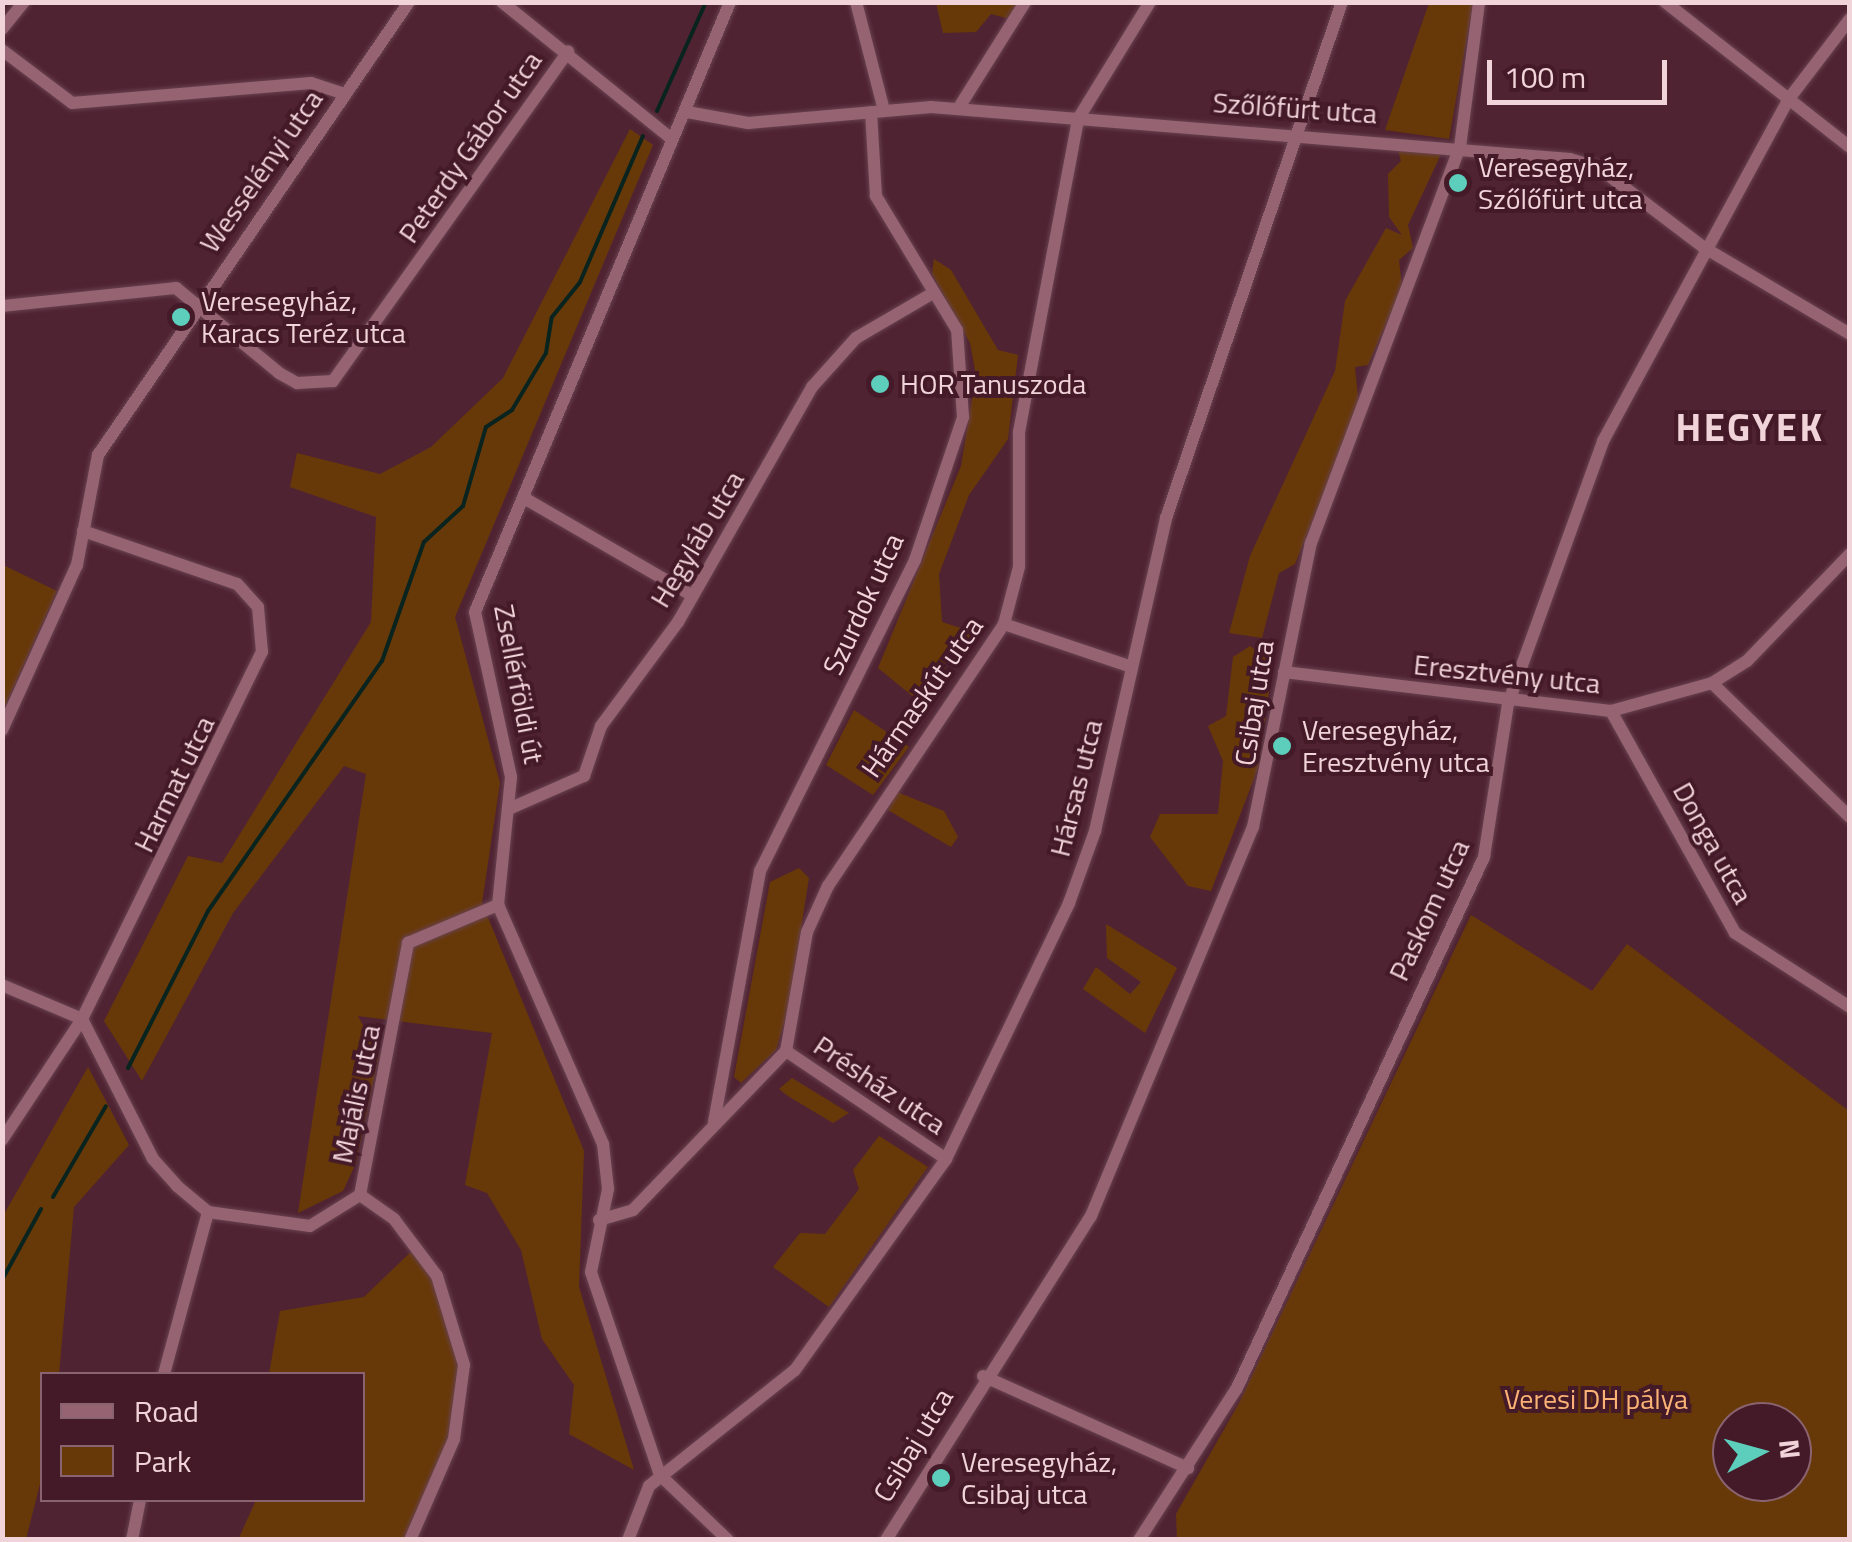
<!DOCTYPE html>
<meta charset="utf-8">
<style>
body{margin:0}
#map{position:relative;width:1852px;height:1542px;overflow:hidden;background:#502332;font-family:"Titillium Web",sans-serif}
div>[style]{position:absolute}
.green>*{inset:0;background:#683908}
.stream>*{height:4px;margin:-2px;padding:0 2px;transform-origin:2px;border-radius:2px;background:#09231e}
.roads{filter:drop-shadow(0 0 2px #684250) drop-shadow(0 0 2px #684250)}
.minor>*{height:12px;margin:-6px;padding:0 6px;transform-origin:6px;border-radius:6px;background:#966372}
.dots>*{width:28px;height:28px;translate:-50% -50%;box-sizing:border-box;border:5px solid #441928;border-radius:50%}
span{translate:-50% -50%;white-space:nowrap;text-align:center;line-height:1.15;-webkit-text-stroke:8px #441928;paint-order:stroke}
.street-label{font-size:28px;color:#f1d3da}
.poi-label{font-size:28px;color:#f1d3da}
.left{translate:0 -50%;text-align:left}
.park-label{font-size:28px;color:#fbb275}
.district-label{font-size:38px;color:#f1d3da;font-weight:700;letter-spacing:2.5px}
.frame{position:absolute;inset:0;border:5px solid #f1d3da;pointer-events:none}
.legend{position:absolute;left:40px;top:1372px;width:325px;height:130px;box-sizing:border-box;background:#441928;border:2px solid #89636f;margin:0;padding:12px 18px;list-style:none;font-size:30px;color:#f1d3da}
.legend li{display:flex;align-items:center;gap:20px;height:50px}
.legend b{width:50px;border:2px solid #89636f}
.north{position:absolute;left:1712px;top:1402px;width:100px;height:100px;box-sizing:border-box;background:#441928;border:2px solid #89636f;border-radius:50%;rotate:84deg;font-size:28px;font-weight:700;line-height:40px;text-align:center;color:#f1d3da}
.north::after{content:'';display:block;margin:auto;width:35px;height:45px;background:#5ccebb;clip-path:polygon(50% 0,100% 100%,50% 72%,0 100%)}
.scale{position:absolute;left:1487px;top:60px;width:180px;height:45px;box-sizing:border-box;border:5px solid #f1d3da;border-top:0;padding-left:12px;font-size:30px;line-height:35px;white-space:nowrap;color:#f1d3da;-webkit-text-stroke:8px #441928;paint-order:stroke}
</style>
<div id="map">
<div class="green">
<div style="clip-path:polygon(936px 3px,1019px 3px,1010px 19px,991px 14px,976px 32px,943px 33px)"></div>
<div style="clip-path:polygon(1429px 3px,1473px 3px,1449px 139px,1385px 130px)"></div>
<div style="clip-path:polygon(630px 129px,653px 145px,455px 617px,500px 783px,482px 903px,584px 1151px,579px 1287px,634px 1470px,569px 1434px,574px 1385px,542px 1339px,521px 1250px,487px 1193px,465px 1185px,492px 1033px,358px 1016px,379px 1055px,356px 1163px,343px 1191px,298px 1213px,366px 774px,344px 766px,233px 913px,142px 1081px,104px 1021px,188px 856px,222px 863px,371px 622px,376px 517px,290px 487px,297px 453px,380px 474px,431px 447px,503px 378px)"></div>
<div style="clip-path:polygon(1398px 150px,1441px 154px,1408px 225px,1413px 248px,1399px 260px,1402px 287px,1368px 365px,1355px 367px,1359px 407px,1295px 564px,1279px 573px,1262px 638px,1229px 633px,1250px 556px,1335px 371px,1345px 301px,1386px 228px,1402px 235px,1389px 217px,1388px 174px,1401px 161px)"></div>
<div style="clip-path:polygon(934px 259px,951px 270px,998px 350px,1018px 355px,1008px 439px,969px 495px,939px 574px,942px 622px,979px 634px,947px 653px,943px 681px,921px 703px,878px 668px,961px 466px,976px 375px,970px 343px,932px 274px)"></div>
<div style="clip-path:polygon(3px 565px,57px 591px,3px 711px,5px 631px)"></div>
<div style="clip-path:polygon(1250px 646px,1268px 660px,1270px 685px,1258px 768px,1211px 891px,1188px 886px,1150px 837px,1160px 814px,1218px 814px,1223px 761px,1208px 726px,1226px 716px,1233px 657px)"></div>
<div style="clip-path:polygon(854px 710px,909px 747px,873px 795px,826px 765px)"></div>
<div style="clip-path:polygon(897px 792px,944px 811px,958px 837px,951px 847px,888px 810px)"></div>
<div style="clip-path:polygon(799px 868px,809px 878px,788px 1010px,776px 1050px,741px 1083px,734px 1077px,770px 882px)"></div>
<div style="clip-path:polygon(evenodd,1471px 915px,1592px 991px,1627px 944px,1849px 1111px,1849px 1539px,1177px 1539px,1176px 1514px,1239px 1403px,1471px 915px,1732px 1422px,1792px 1422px,1792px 1482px,1732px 1482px,1732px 1422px)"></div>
<div style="clip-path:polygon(1106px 924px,1177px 968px,1145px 1033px,1083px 989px,1096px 967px,1130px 994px,1141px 982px,1107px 958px)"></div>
<div style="clip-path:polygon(88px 1067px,129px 1145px,74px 1207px,59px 1374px,42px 1374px,42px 1476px,26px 1539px,3px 1539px,3px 1216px)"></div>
<div style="clip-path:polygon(792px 1078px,849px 1113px,833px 1123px,788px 1096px,779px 1089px)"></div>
<div style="clip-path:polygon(879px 1136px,928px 1167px,829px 1307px,773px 1267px,800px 1233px,825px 1234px,859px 1189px,853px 1170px)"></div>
<div style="clip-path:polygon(418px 1245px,452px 1313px,463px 1405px,410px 1539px,238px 1540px,256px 1500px,362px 1500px,362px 1374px,269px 1374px,280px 1311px,364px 1297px)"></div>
</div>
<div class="stream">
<div style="left:657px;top:111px;width:120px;rotate:-65.8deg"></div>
<div style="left:128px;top:1068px;width:176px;rotate:-63deg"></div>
<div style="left:208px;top:911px;width:305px;rotate:-55.2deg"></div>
<div style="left:382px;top:661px;width:126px;rotate:-70.6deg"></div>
<div style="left:424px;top:542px;width:53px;rotate:-42.7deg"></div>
<div style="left:463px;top:506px;width:82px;rotate:-73.8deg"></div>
<div style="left:486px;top:427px;width:31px;rotate:-33deg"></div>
<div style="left:512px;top:410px;width:66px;rotate:-59.2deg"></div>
<div style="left:546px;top:353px;width:36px;rotate:-81deg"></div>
<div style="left:552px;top:317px;width:45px;rotate:-51.3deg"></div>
<div style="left:580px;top:282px;width:159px;rotate:-66.7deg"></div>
<div style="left:53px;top:1197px;width:105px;rotate:-59.8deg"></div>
<div style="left:2px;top:1280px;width:81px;rotate:-61.2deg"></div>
</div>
<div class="roads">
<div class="minor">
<div style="left:502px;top:2px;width:218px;rotate:38.9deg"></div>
<div style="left:856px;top:2px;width:112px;rotate:75.5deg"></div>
<div style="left:1665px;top:2px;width:235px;rotate:38.1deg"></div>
<div style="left:2px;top:29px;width:35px;rotate:-51deg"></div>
<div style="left:2px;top:50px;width:88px;rotate:37.1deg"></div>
<div style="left:72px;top:103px;width:240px;rotate:-4.8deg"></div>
<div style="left:311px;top:83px;width:36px;rotate:18deg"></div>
<div style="left:958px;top:109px;width:126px;rotate:-57.9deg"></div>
<div style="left:687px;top:112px;width:62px;rotate:10.2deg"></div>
<div style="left:748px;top:123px;width:184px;rotate:-5deg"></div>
<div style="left:931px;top:107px;width:641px;rotate:4.65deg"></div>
<div style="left:1570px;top:159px;width:30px;rotate:17deg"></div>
<div style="left:1599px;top:168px;width:131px;rotate:37.2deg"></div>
<div style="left:1703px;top:247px;width:171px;rotate:30.6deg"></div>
<div style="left:2px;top:306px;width:175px;rotate:-5.9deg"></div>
<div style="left:176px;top:288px;width:134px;rotate:39.5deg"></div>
<div style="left:279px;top:373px;width:21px;rotate:29deg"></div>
<div style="left:297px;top:383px;width:36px;rotate:-3deg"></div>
<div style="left:333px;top:381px;width:405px;rotate:-54.5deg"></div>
<div style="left:524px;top:498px;width:193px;rotate:30.1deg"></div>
<div style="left:1004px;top:624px;width:132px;rotate:18.6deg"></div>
<div style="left:1284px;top:672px;width:329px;rotate:6.8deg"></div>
<div style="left:1611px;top:711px;width:105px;rotate:-15.5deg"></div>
<div style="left:1712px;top:683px;width:41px;rotate:-32.2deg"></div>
<div style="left:1747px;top:661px;width:149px;rotate:-46.1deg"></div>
<div style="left:1712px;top:683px;width:192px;rotate:44.2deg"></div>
<div style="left:1611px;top:711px;width:254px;rotate:60.8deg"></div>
<div style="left:1735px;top:933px;width:137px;rotate:32.8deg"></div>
<div style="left:2px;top:730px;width:181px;rotate:-65.6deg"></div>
<div style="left:77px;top:565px;width:112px;rotate:-79.2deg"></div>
<div style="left:98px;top:455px;width:549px;rotate:-55.53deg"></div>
<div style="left:511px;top:808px;width:80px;rotate:-23.7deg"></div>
<div style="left:584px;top:776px;width:53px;rotate:-71.2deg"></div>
<div style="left:601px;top:726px;width:129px;rotate:-53.5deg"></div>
<div style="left:678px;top:622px;width:271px;rotate:-60.3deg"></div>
<div style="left:812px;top:387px;width:66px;rotate:-48.1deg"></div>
<div style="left:856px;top:338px;width:89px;rotate:-30.3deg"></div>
<div style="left:2px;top:985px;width:87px;rotate:23deg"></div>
<div style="left:82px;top:1019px;width:157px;rotate:63.1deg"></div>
<div style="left:153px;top:1159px;width:36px;rotate:48deg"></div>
<div style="left:177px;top:1186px;width:40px;rotate:40deg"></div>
<div style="left:208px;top:1212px;width:103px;rotate:7.8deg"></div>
<div style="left:310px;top:1226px;width:59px;rotate:-31.8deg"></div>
<div style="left:360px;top:1195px;width:257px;rotate:-79.2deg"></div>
<div style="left:408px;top:943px;width:98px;rotate:-22.9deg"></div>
<div style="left:786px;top:1051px;width:193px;rotate:34deg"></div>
<div style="left:714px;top:1122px;width:255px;rotate:-79.6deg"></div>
<div style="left:760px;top:871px;width:347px;rotate:-63.5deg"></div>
<div style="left:915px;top:560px;width:151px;rotate:-71.4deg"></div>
<div style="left:963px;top:417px;width:87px;rotate:-93.9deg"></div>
<div style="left:957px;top:330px;width:157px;rotate:-121.2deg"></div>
<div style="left:876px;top:196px;width:84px;rotate:-93.4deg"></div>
<div style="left:2px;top:1140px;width:145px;rotate:-56.5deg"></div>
<div style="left:82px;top:1019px;width:409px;rotate:-63.9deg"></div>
<div style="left:262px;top:652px;width:45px;rotate:-95.1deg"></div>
<div style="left:258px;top:607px;width:31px;rotate:-132deg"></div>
<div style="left:237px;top:584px;width:163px;rotate:-161deg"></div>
<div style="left:360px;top:1195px;width:42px;rotate:35.2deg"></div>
<div style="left:394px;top:1219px;width:71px;rotate:53deg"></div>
<div style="left:437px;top:1276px;width:93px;rotate:73.1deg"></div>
<div style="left:464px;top:1365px;width:75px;rotate:97.7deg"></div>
<div style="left:454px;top:1439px;width:110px;rotate:113.5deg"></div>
<div style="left:599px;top:1220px;width:35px;rotate:-16deg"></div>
<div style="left:633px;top:1210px;width:221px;rotate:-46.1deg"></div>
<div style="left:786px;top:1051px;width:121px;rotate:-80deg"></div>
<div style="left:807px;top:932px;width:51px;rotate:-65.5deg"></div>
<div style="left:828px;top:886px;width:316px;rotate:-56.1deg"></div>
<div style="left:1004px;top:624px;width:59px;rotate:-75.3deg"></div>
<div style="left:1019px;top:567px;width:135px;rotate:-90deg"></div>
<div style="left:1019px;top:432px;width:319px;rotate:-79.3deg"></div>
<div style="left:1078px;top:119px;width:137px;rotate:-58.4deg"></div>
<div style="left:164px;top:1374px;width:168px;rotate:-74.8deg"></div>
<div style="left:983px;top:1376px;width:225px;rotate:24.2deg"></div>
<div style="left:132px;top:1540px;width:41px;rotate:-78.7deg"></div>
<div style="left:628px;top:1540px;width:58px;rotate:-68.7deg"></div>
<div style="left:649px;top:1486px;width:186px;rotate:-38.5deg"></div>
<div style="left:795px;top:1370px;width:259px;rotate:-54.4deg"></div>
<div style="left:946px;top:1159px;width:284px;rotate:-64.3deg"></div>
<div style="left:1069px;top:903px;width:77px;rotate:-70.1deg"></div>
<div style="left:1095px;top:831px;width:321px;rotate:-77.2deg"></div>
<div style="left:1166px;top:518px;width:545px;rotate:-71.17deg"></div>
<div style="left:728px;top:1540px;width:94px;rotate:-136.3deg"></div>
<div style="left:660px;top:1475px;width:214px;rotate:-108.8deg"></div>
<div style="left:591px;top:1272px;width:85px;rotate:-78.4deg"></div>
<div style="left:608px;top:1189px;width:45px;rotate:-96.3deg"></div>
<div style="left:603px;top:1144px;width:261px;rotate:-113.7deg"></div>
<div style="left:498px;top:905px;width:129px;rotate:-84.2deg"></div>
<div style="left:511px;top:777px;width:169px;rotate:-102.3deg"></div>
<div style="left:475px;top:612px;width:661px;rotate:-67.31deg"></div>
<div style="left:886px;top:1540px;width:383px;rotate:-57.7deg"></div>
<div style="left:1091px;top:1216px;width:421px;rotate:-67.4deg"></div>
<div style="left:1253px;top:827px;width:290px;rotate:-78.5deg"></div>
<div style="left:1311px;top:543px;width:423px;rotate:-69.4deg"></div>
<div style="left:1460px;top:147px;width:146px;rotate:-82.5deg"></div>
<div style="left:1139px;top:1540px;width:181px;rotate:-57.2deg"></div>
<div style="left:1237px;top:1388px;width:586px;rotate:-65.05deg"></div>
<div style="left:1484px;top:857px;width:155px;rotate:-81.1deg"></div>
<div style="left:1508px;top:704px;width:280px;rotate:-70.1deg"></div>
<div style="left:1603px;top:441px;width:388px;rotate:-61.5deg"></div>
<div style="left:1788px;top:100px;width:102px;rotate:-52.6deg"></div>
</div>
</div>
<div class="dots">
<div style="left:1458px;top:183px;background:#5ccebb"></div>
<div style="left:181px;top:317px;background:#5ccebb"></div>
<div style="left:880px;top:384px;background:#5ccebb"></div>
<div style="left:1282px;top:746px;background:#5ccebb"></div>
<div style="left:941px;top:1478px;background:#5ccebb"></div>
</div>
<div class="street-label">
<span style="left:1295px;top:108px;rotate:4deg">Szőlőfürt utca</span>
<span style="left:470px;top:147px;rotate:-55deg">Peterdy Gábor utca</span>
<span style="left:261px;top:171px;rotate:-55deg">Wesselényi utca</span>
<span style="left:697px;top:539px;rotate:-59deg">Hegyláb utca</span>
<span style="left:863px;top:604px;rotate:-65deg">Szurdok utca</span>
<span style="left:1507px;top:674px;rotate:6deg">Eresztvény utca</span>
<span style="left:519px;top:684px;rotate:79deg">Zsellérföldi út</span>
<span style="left:922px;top:697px;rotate:-55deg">Hármaskút utca</span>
<span style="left:1254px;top:703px;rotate:-81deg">Csibaj utca</span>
<span style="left:174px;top:784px;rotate:-64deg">Harmat utca</span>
<span style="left:1076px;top:788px;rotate:-76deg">Hársas utca</span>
<span style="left:1713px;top:843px;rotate:61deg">Donga utca</span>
<span style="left:1429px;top:910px;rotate:-65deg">Paskom utca</span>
<span style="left:880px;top:1085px;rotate:34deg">Présház utca</span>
<span style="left:356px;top:1094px;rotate:-78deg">Majális utca</span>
<span style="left:913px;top:1445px;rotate:-59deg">Csibaj utca</span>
</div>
<div class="poi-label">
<span class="left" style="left:1478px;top:183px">Veresegyház,<br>Szőlőfürt utca</span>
<span class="left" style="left:201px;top:317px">Veresegyház,<br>Karacs Teréz utca</span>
<span class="left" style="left:900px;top:384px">HOR Tanuszoda</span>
<span class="left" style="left:1302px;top:746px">Veresegyház,<br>Eresztvény utca</span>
<span class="left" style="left:961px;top:1478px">Veresegyház,<br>Csibaj utca</span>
</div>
<div class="park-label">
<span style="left:1596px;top:1399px">Veresi DH pálya</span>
</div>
<div class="district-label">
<span style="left:1750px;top:428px">HEGYEK</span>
</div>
<div class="frame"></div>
<ul class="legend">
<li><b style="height:12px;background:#966372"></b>Road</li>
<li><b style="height:28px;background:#683908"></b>Park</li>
</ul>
<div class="north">N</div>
<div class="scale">100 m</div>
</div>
